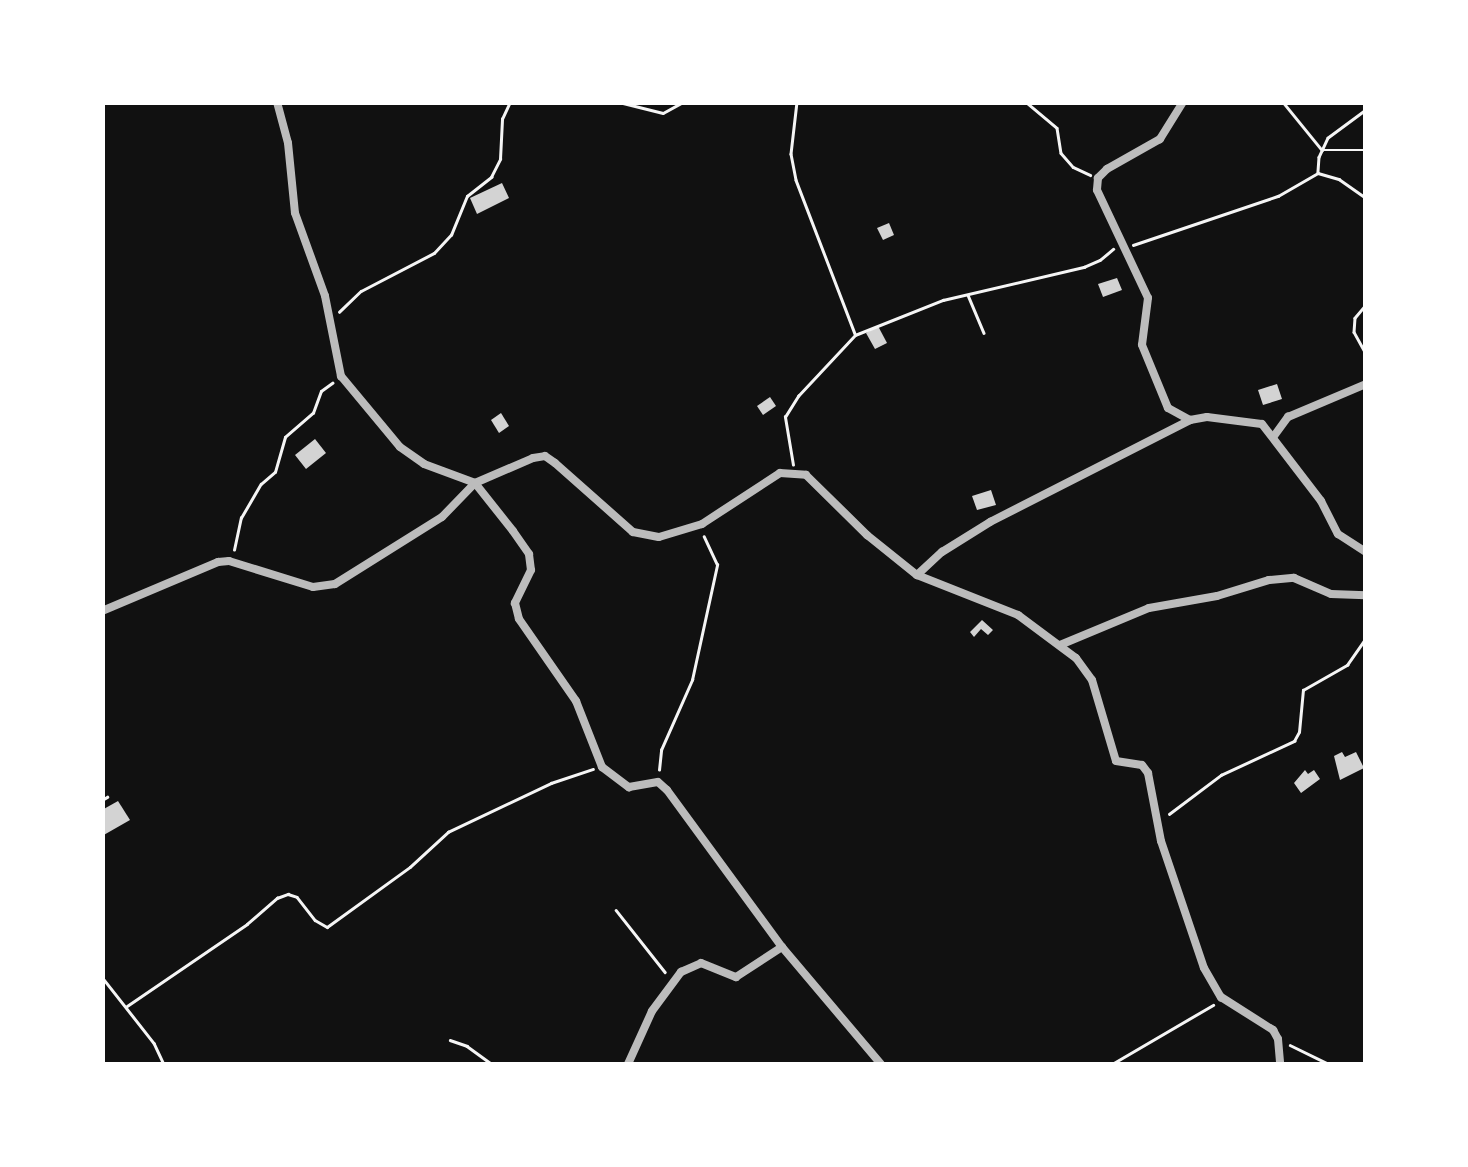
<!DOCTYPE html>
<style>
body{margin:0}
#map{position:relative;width:1468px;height:1167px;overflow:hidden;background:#111;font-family:"Sofia Sans Condensed",sans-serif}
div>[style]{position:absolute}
.building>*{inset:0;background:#d3d3d3}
.path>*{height:2.5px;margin:-1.25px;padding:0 1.25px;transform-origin:1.25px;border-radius:1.25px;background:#f5f5f5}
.minor>*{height:8px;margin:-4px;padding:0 4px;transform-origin:4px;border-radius:4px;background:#bcbcbc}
span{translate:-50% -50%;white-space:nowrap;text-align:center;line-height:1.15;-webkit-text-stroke:8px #fff;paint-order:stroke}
.frame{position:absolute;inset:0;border:105px solid #fff;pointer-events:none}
</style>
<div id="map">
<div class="building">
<div style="clip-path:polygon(502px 183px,509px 198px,477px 214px,470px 198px)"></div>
<div style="clip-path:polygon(889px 223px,894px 235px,883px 240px,877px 228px)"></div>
<div style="clip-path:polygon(1117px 278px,1122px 290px,1103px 297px,1098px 284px)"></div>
<div style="clip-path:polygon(878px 326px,887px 343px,875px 349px,866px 333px)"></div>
<div style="clip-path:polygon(1277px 384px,1282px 399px,1263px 405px,1258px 390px)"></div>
<div style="clip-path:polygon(770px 397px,776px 406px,763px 415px,757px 406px)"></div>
<div style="clip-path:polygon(501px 413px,509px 426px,499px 433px,491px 420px)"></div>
<div style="clip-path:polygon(315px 439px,326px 453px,306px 469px,295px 455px)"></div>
<div style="clip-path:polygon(991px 490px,996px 505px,977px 510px,972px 496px)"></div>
<div style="clip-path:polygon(982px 620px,993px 630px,988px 635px,981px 629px,974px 637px,970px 632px)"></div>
<div style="clip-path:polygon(1342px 752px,1345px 757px,1356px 752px,1364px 768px,1340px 780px,1334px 756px)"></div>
<div style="clip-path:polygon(1305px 770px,1308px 774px,1314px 770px,1320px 779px,1301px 793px,1294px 783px)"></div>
<div style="clip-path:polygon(118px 801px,130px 820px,102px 836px,102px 810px)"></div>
</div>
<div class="path">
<div style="left:619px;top:102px;width:45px;rotate:14deg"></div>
<div style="left:663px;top:113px;width:23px;rotate:-29deg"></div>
<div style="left:797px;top:102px;width:52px;rotate:96.6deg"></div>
<div style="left:791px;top:154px;width:26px;rotate:79deg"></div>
<div style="left:796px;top:180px;width:165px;rotate:69deg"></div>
<div style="left:1026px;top:102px;width:40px;rotate:40deg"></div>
<div style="left:1057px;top:128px;width:25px;rotate:81deg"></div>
<div style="left:1061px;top:153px;width:18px;rotate:49deg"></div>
<div style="left:1073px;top:167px;width:19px;rotate:25deg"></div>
<div style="left:1283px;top:102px;width:62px;rotate:50.9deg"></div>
<div style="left:1322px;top:150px;width:44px"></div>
<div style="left:1366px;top:110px;width:47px;rotate:143.6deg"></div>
<div style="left:1328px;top:138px;width:21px;rotate:115deg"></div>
<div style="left:1319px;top:157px;width:16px;rotate:94deg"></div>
<div style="left:1318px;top:173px;width:22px;rotate:16deg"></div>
<div style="left:1339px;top:179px;width:33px;rotate:35deg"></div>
<div style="left:1133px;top:245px;width:153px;rotate:-18.7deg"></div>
<div style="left:1278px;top:196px;width:46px;rotate:-29.9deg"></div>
<div style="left:968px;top:295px;width:41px;rotate:67.2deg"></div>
<div style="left:1366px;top:305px;width:17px;rotate:130deg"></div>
<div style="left:1355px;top:318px;width:14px;rotate:94deg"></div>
<div style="left:1354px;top:332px;width:25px;rotate:61deg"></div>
<div style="left:339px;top:312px;width:30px;rotate:-44deg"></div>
<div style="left:361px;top:291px;width:82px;rotate:-27.5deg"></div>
<div style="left:434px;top:253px;width:25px;rotate:-47deg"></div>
<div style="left:451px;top:235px;width:42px;rotate:-67.7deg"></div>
<div style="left:467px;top:196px;width:31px;rotate:-38deg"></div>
<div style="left:491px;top:177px;width:20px;rotate:-63deg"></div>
<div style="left:500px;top:159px;width:40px;rotate:-87.1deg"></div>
<div style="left:502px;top:119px;width:19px;rotate:-65deg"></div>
<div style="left:793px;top:465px;width:49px;rotate:-99.5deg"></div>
<div style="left:785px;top:417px;width:25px;rotate:-58deg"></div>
<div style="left:798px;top:396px;width:83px;rotate:-46.9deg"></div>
<div style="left:855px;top:335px;width:95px;rotate:-21.7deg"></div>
<div style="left:943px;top:300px;width:145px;rotate:-13.2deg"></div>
<div style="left:1084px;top:267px;width:17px;rotate:-24deg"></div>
<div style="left:1100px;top:260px;width:17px;rotate:-40deg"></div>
<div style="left:234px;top:550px;width:33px;rotate:-78deg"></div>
<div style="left:241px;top:518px;width:39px;rotate:-60deg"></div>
<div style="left:261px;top:484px;width:18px;rotate:-41deg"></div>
<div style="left:275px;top:472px;width:36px;rotate:-74deg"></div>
<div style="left:285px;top:437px;width:37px;rotate:-41deg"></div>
<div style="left:313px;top:413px;width:23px;rotate:-70deg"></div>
<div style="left:321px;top:391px;width:14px;rotate:-36deg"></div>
<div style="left:659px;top:770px;width:20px;rotate:-84deg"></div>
<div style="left:661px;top:750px;width:77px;rotate:-66.1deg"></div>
<div style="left:692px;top:680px;width:118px;rotate:-77.7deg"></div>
<div style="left:717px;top:565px;width:31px;rotate:-115deg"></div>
<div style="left:102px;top:800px;width:6px;rotate:-31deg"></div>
<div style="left:1169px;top:814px;width:65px;rotate:-36.9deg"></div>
<div style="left:1221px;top:775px;width:81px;rotate:-25deg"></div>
<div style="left:1294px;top:741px;width:10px;rotate:-61deg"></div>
<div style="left:1299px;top:732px;width:42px;rotate:-84.6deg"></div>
<div style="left:1303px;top:690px;width:51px;rotate:-29.6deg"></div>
<div style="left:1347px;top:665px;width:33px;rotate:-55deg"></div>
<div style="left:616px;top:910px;width:79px;rotate:51.7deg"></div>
<div style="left:102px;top:977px;width:84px;rotate:51.8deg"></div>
<div style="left:154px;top:1043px;width:23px;rotate:65deg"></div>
<div style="left:127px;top:1006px;width:145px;rotate:-34.3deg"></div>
<div style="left:247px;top:924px;width:40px;rotate:-41deg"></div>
<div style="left:277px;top:898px;width:12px;rotate:-20deg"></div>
<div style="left:288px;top:894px;width:9px;rotate:18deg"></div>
<div style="left:297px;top:897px;width:29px;rotate:52deg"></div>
<div style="left:315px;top:920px;width:14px;rotate:30deg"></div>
<div style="left:327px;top:927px;width:102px;rotate:-35.9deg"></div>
<div style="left:410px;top:867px;width:52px;rotate:-42.6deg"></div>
<div style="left:448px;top:832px;width:114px;rotate:-25.4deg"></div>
<div style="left:551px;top:783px;width:44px;rotate:-18.4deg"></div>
<div style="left:450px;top:1040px;width:18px;rotate:19deg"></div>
<div style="left:467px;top:1046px;width:31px;rotate:36deg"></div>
<div style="left:1290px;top:1045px;width:43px;rotate:26deg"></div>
<div style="left:1112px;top:1064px;width:117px;rotate:-30.3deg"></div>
</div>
<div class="minor">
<div style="left:277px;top:102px;width:42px;rotate:75deg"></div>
<div style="left:288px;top:143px;width:70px;rotate:84.3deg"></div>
<div style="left:295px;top:213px;width:88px;rotate:70.1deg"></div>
<div style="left:325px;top:296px;width:82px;rotate:78.7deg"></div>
<div style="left:341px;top:376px;width:92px;rotate:50.3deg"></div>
<div style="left:400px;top:447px;width:29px;rotate:35deg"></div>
<div style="left:424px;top:464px;width:54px;rotate:20.4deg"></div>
<div style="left:475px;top:483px;width:61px;rotate:51.6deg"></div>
<div style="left:513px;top:531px;width:28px;rotate:55deg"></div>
<div style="left:529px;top:554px;width:16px;rotate:83deg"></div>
<div style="left:531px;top:570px;width:37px;rotate:116deg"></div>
<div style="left:515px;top:603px;width:16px;rotate:76deg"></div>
<div style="left:519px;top:619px;width:100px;rotate:55.2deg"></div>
<div style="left:576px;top:701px;width:71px;rotate:68.5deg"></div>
<div style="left:602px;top:767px;width:34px;rotate:37deg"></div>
<div style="left:629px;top:787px;width:29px;rotate:-10deg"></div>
<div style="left:658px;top:782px;width:12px;rotate:42deg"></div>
<div style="left:667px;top:790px;width:195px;rotate:53.8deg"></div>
<div style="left:782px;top:947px;width:153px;rotate:49.8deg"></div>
<div style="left:1183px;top:102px;width:44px;rotate:121.9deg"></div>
<div style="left:1160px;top:139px;width:61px;rotate:150.5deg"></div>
<div style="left:1107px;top:169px;width:13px;rotate:135deg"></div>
<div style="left:1098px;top:178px;width:12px;rotate:95deg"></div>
<div style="left:1097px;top:190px;width:119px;rotate:64.7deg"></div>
<div style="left:1148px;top:298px;width:47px;rotate:97.3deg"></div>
<div style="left:1142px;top:345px;width:68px;rotate:67.6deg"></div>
<div style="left:1168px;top:408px;width:25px;rotate:29deg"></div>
<div style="left:1274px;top:436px;width:24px;rotate:-54deg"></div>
<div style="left:1288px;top:417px;width:85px;rotate:-22.9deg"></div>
<div style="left:917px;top:575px;width:34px;rotate:-43deg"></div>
<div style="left:942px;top:552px;width:57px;rotate:-32deg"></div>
<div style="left:990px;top:522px;width:225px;rotate:-27deg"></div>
<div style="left:1190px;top:420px;width:17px;rotate:-10deg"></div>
<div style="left:1207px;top:417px;width:55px;rotate:7.3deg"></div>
<div style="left:1262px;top:424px;width:97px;rotate:52.5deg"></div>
<div style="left:1321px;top:501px;width:37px;rotate:63deg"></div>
<div style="left:1338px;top:534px;width:33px;rotate:33deg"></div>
<div style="left:102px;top:611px;width:126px;rotate:-22.9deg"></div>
<div style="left:218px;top:562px;width:11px;rotate:-5deg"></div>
<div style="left:229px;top:561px;width:88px;rotate:17.2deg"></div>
<div style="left:313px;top:587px;width:22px;rotate:-8deg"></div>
<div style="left:335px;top:584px;width:126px;rotate:-32.1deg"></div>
<div style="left:442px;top:517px;width:47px;rotate:-45.9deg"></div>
<div style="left:475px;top:483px;width:63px;rotate:-23.3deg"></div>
<div style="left:533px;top:458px;width:12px;rotate:-9deg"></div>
<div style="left:545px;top:456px;width:12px;rotate:35deg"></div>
<div style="left:555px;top:463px;width:104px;rotate:41.5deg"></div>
<div style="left:633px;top:532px;width:26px;rotate:11deg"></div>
<div style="left:659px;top:537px;width:45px;rotate:-16.8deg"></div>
<div style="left:702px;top:524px;width:93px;rotate:-33.2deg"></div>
<div style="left:780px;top:473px;width:26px;rotate:4deg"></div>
<div style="left:806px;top:475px;width:86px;rotate:44.5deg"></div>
<div style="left:867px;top:535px;width:64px;rotate:38.7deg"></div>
<div style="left:917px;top:575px;width:109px;rotate:21.6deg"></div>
<div style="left:1018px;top:615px;width:72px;rotate:36.6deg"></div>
<div style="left:1076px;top:658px;width:27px;rotate:54deg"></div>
<div style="left:1092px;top:680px;width:84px;rotate:73.5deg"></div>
<div style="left:1116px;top:761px;width:26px;rotate:9deg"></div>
<div style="left:1142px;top:765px;width:10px;rotate:53deg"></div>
<div style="left:1148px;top:773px;width:69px;rotate:79.2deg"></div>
<div style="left:1161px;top:841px;width:134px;rotate:71.3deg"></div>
<div style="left:1204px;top:968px;width:34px;rotate:60deg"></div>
<div style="left:1221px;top:997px;width:62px;rotate:32.4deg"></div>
<div style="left:1273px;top:1030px;width:10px;rotate:61deg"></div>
<div style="left:1278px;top:1039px;width:25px;rotate:85deg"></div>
<div style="left:1060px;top:645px;width:96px;rotate:-22.6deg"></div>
<div style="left:1149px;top:608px;width:69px;rotate:-10deg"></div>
<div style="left:1217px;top:596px;width:54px;rotate:-17.1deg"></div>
<div style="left:1269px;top:580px;width:25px;rotate:-5deg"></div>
<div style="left:1294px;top:578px;width:40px;rotate:23.4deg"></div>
<div style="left:1331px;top:594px;width:35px;rotate:2deg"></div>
<div style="left:628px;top:1064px;width:58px;rotate:-65.6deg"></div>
<div style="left:652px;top:1011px;width:49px;rotate:-53.4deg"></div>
<div style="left:681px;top:972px;width:22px;rotate:-24deg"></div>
<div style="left:701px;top:963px;width:38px;rotate:22deg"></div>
<div style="left:736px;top:977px;width:55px;rotate:-33.1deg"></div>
</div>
<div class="frame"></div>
</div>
